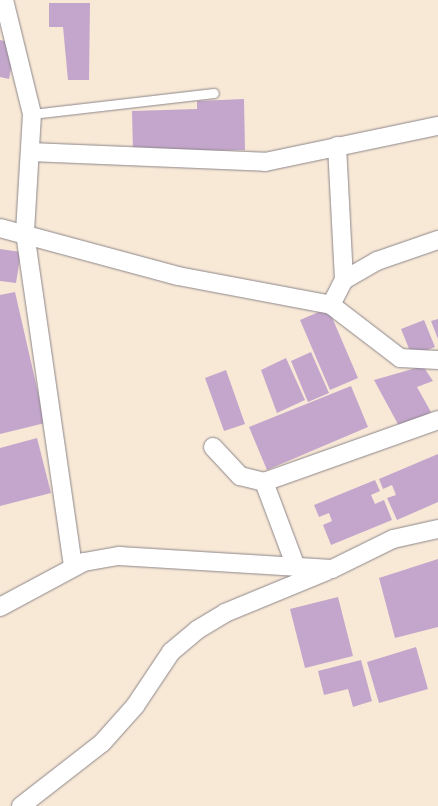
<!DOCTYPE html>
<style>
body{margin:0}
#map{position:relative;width:438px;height:806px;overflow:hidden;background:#f8e9d7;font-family:Mali,sans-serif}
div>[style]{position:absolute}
.building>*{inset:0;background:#c4a6cc}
.roads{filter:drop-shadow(0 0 1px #8d8689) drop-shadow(0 0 1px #8d8689)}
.service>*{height:9px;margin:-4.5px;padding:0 4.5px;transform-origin:4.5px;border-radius:4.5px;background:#fff}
.minor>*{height:18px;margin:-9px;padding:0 9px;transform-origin:9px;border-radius:9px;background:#fff}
span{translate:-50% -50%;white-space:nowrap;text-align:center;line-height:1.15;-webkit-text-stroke:4px #fdfcf7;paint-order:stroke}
</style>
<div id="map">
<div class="building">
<div style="clip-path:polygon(49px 3px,90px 3px,89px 80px,68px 80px,63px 27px,49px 27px)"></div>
<div style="clip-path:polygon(0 40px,9px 42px,7px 52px,14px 53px,9px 79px,0 77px)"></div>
<div style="clip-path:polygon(244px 99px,245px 150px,133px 153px,132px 111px,197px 109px,197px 101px)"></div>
<div style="clip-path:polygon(0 249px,21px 252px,16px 283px,0 281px)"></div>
<div style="clip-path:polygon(15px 292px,45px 423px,0 434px,0 295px)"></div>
<div style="clip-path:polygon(328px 308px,358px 378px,330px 390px,300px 320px)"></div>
<div style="clip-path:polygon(438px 319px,438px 339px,431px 321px)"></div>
<div style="clip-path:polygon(424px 320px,435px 347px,412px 356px,401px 329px)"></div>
<div style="clip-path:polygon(311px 352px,329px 393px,308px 402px,291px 361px)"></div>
<div style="clip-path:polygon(286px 358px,305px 400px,277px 413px,261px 370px)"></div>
<div style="clip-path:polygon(423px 366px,433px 381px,417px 387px,431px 412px,400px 428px,374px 380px)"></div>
<div style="clip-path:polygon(226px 370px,245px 424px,224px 431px,205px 378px)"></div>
<div style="clip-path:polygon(351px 386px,368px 427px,267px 470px,249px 427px)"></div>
<div style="clip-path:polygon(37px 438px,51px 493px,0 506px,0 448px)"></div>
<div style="clip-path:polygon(438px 454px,438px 502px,397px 520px,387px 498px,396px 495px,392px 485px,383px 489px,379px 479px)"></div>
<div style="clip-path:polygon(375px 480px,380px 491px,371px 495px,375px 504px,384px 500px,392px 520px,331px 545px,323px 525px,332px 521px,329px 513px,319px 517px,314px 505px)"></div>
<div style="clip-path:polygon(438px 559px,438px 627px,395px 638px,379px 578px)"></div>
<div style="clip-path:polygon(338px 597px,353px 656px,305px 668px,290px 609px)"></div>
<div style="clip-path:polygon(416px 647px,428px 689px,379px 703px,367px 662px)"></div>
<div style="clip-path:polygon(361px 660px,372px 701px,353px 707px,348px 689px,324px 695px,318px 671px)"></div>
</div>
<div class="roads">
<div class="service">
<div style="left:32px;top:114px;width:183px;rotate:-6.6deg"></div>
</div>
<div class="minor">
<div style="left:4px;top:0;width:117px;rotate:76.2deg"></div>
<div style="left:32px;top:114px;width:119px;rotate:93.4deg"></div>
<div style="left:25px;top:233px;width:337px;rotate:81.8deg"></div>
<div style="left:337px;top:146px;width:134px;rotate:87deg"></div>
<div style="left:30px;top:152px;width:235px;rotate:2.4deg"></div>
<div style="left:265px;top:162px;width:177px;rotate:-11.8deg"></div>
<div style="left:0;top:228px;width:184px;rotate:15.1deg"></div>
<div style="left:178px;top:276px;width:156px;rotate:10.7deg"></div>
<div style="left:331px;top:305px;width:87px;rotate:37.5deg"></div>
<div style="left:400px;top:358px;width:38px;rotate:3deg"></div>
<div style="left:331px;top:305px;width:28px;rotate:-63deg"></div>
<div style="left:344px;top:280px;width:38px;rotate:-30deg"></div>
<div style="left:377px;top:261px;width:65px;rotate:-19deg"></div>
<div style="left:213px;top:447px;width:40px;rotate:47deg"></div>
<div style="left:240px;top:476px;width:25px;rotate:14deg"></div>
<div style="left:296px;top:567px;width:91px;rotate:-110.6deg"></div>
<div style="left:264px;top:482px;width:185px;rotate:-19.6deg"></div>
<div style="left:0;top:607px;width:95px;rotate:-28.2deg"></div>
<div style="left:84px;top:562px;width:36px;rotate:-10deg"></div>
<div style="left:119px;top:556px;width:213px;rotate:3.5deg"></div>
<div style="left:332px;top:569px;width:68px;rotate:-26.2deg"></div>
<div style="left:393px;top:539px;width:46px;rotate:-12.5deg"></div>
<div style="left:21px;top:806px;width:103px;rotate:-37.9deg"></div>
<div style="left:102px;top:743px;width:50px;rotate:-48.3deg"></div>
<div style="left:135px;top:706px;width:65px;rotate:-56.3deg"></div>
<div style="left:171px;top:652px;width:34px;rotate:-40deg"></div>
<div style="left:197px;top:630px;width:33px;rotate:-31deg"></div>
<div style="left:225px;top:613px;width:110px;rotate:-22.4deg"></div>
</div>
</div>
</div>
